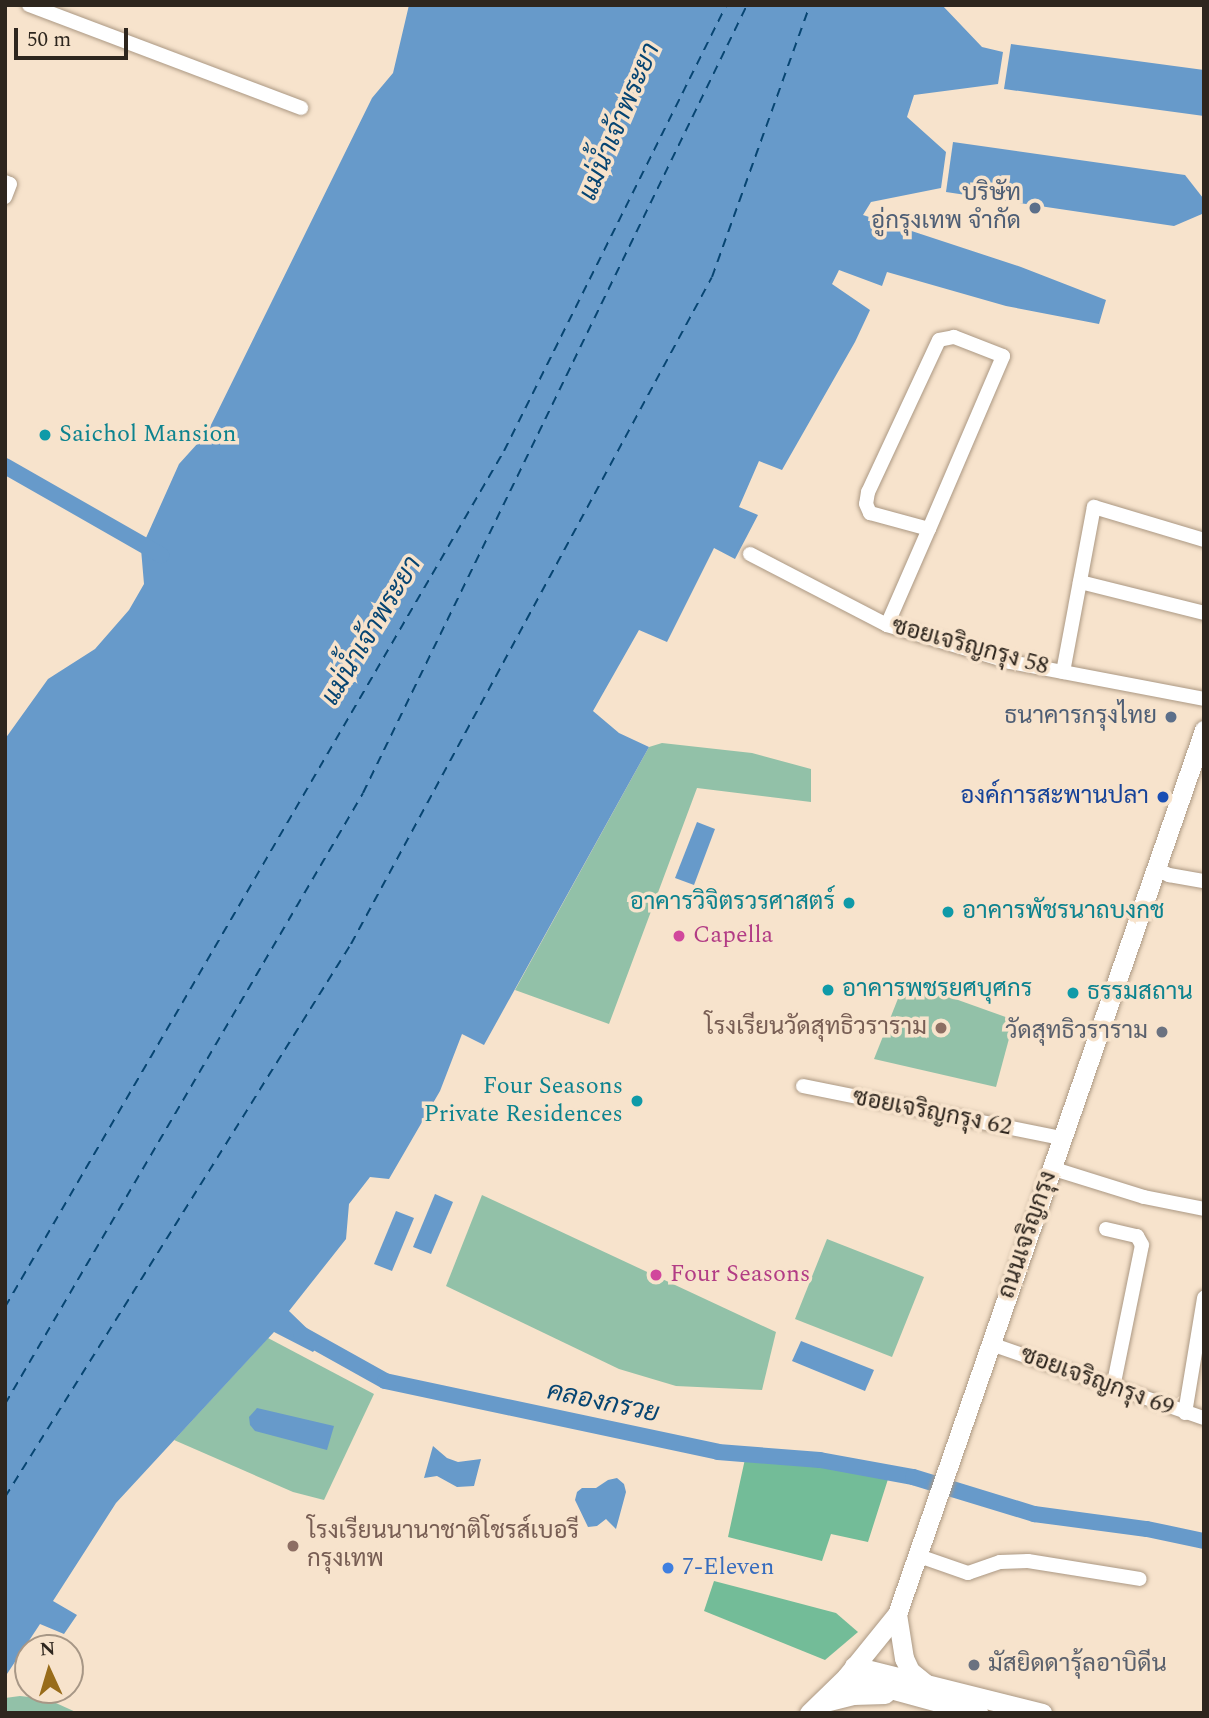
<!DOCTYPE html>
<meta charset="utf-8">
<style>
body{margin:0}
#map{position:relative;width:1209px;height:1718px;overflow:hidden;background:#f7e3cc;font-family:Spectral,Sarabun,serif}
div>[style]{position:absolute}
.green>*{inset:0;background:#92c1a8}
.forest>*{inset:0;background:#73bc98}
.water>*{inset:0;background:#679aca}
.canal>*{height:16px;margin:-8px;padding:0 8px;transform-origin:8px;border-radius:8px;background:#679aca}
.ferry>*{height:2px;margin-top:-1px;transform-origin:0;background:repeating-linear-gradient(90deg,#074572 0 9px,transparent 0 16px)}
.roads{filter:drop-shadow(0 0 2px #ab9883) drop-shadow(0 0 2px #ab9883)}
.street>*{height:14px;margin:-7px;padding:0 7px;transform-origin:7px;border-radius:7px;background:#fff}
.secondary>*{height:19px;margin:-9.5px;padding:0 9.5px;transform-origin:9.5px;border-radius:9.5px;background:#fff}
.dots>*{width:19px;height:19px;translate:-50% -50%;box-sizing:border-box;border:4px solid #f7e3cc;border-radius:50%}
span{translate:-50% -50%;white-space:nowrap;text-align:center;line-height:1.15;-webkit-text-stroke:7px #f7e3cc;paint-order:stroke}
.service-label{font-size:24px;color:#4e5e75}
.right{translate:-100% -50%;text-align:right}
.culture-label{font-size:24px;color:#0d838f}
.left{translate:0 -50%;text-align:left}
.street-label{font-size:24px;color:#2e261e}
.transit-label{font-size:24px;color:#164399}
.hotel-label{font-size:24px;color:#b23c85}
.education-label{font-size:24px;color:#785e54}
.worship-label{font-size:24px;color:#5b616d}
.shop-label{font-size:24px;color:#366cbe}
.water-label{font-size:26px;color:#074572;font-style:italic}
.frame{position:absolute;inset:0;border:7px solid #2e261e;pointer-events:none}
.north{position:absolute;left:14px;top:1634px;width:70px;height:70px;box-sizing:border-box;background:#f7e3cc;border:2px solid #a79786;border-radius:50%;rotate:356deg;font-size:19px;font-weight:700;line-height:28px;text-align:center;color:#2e261e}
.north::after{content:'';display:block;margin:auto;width:24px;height:32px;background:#986c1a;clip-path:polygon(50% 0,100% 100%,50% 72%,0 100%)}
.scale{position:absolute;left:14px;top:28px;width:114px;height:32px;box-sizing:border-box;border:4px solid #2e261e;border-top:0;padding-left:9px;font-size:21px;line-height:24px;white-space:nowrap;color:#2e261e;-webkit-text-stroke:5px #f7e3cc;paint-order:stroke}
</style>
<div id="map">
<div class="green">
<div style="clip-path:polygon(662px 743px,752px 753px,811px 769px,811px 802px,697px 788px,609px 1024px,515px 990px,649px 747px)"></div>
<div style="clip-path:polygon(905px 981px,1014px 1020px,996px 1087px,874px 1059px)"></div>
<div style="clip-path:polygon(482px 1195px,776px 1332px,762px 1390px,676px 1386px,619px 1369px,446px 1286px)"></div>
<div style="clip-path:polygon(827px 1239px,924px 1277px,892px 1357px,795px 1319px)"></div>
<div style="clip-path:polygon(268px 1338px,374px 1394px,324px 1500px,293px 1492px,174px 1440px)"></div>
<div style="clip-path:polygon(20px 1696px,47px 1699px,78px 1713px,5px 1713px,5px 1698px)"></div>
</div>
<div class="forest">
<div style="clip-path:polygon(745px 1459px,819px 1463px,889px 1476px,868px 1542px,831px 1534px,822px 1561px,728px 1537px)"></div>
<div style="clip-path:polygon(714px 1581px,836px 1613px,858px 1632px,825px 1660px,704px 1611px)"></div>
</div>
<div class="water">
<div style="clip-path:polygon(409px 5px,942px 5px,982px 47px,1003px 52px,998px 84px,914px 95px,907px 117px,946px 152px,941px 188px,871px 202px,863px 215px,1021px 267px,1106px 300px,1099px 324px,1006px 306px,887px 272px,882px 286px,839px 270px,832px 284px,870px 310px,855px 342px,782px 470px,759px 461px,739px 507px,758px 515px,735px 559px,714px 548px,667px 642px,639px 630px,593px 711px,619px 733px,649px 747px,484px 1045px,462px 1034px,440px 1091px,389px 1179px,370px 1177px,349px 1204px,346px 1239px,289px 1311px,321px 1342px,313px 1352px,274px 1332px,116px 1503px,53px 1601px,77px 1615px,64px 1634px,40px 1624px,5px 1677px,5px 739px,48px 679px,95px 649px,129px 610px,144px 584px,141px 549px,179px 464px,207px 433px,372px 98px,393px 73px)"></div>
<div style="clip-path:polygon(1011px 44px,1204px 70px,1204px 116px,1004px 89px)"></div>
<div style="clip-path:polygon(953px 142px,1185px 175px,1203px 198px,1202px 214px,1174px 226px,946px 192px)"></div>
<div style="clip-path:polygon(697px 822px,715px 829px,694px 885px,675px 878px)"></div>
<div style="clip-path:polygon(435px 1194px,453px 1202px,431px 1254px,413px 1247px)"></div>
<div style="clip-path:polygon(396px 1211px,414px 1218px,392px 1271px,374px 1264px)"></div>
<div style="clip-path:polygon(801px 1341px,874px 1370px,865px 1391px,792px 1361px)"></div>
<div style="clip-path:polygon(257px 1408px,334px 1426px,327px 1450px,255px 1431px,250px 1425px,249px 1417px)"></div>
<div style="clip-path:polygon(433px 1446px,447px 1458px,458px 1462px,481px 1459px,474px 1486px,457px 1487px,437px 1476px,424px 1478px)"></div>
<div style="clip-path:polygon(617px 1478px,624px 1484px,626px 1492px,616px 1529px,606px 1519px,597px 1526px,588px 1527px,575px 1500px,577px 1492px,582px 1488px,596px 1488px,608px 1480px)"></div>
</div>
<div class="canal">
<div style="left:5px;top:466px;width:180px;rotate:29.7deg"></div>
<div style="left:301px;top:1334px;width:96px;rotate:29.2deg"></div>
<div style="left:385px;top:1381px;width:340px;rotate:12deg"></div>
<div style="left:718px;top:1452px;width:102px;rotate:4.5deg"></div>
<div style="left:820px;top:1460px;width:95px;rotate:10.4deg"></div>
<div style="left:913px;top:1477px;width:127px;rotate:17deg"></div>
<div style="left:1034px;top:1514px;width:114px;rotate:7.6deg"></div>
<div style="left:1147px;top:1529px;width:58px;rotate:11.9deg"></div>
</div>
<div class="ferry">
<div style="left:5px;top:1307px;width:991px;rotate:-59.76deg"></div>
<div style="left:504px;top:451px;width:498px;rotate:-63.5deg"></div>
<div style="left:5px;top:1404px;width:708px;rotate:-59.63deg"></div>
<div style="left:363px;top:793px;width:877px;rotate:-64.02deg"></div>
<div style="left:5px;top:1497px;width:652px;rotate:-57.97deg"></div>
<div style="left:351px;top:944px;width:758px;rotate:-61.58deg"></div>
<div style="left:712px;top:277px;width:289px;rotate:-70.2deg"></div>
</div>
<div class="roads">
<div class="street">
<div style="left:29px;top:5px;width:291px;rotate:20.7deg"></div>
<div style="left:5px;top:182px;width:5px;rotate:22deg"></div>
<div style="left:10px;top:184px;width:14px;rotate:111deg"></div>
<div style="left:750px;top:554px;width:154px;rotate:27.4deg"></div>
<div style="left:887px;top:625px;width:128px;rotate:16.7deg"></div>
<div style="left:1010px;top:662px;width:197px;rotate:10.8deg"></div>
<div style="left:1080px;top:582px;width:128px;rotate:14deg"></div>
<div style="left:887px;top:625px;width:105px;rotate:-66.4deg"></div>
<div style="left:929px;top:529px;width:188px;rotate:-66.8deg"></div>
<div style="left:1003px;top:356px;width:53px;rotate:-158.8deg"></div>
<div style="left:954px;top:337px;width:15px;rotate:169deg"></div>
<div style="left:939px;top:340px;width:168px;rotate:115deg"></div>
<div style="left:868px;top:492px;width:12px;rotate:99deg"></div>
<div style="left:866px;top:504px;width:10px;rotate:66deg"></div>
<div style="left:870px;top:513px;width:61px;rotate:15.2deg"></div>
<div style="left:1063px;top:672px;width:168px;rotate:-79.4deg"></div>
<div style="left:1094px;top:507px;width:115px;rotate:16.7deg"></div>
<div style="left:1155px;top:868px;width:16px;rotate:27deg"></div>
<div style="left:1169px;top:875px;width:36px;rotate:10deg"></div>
<div style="left:803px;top:1086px;width:263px;rotate:11.4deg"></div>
<div style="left:1051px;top:1168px;width:97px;rotate:17.3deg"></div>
<div style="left:1144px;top:1197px;width:61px;rotate:11.3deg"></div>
<div style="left:1106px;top:1229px;width:32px;rotate:13deg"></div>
<div style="left:1137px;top:1236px;width:10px;rotate:61deg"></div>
<div style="left:1142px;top:1245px;width:145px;rotate:101.5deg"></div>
<div style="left:991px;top:1344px;width:225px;rotate:19.2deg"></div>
<div style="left:1185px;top:1413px;width:117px;rotate:-80.6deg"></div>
<div style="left:919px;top:1556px;width:52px;rotate:19.1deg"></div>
<div style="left:968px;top:1573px;width:34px;rotate:-19deg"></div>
<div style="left:1000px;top:1562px;width:28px;rotate:-2deg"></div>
<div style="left:1028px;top:1561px;width:113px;rotate:9.1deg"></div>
</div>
<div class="secondary">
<div style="left:897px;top:1614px;width:45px;rotate:81deg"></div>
<div style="left:904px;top:1658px;width:14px;rotate:65deg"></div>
<div style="left:910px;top:1671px;width:21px;rotate:39deg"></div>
<div style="left:854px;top:1666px;width:194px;rotate:14deg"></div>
<div style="left:854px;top:1679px;width:129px;rotate:15.3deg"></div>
<div style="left:821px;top:1703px;width:33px;rotate:-14deg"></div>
<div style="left:853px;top:1695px;width:32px;rotate:-2deg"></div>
<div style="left:809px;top:1713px;width:52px;rotate:-44.2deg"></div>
<div style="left:846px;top:1677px;width:81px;rotate:-51deg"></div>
<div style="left:897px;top:1614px;width:936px;rotate:-70.85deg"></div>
</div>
</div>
<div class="dots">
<div style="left:1035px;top:208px;background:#5c6f8a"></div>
<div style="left:45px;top:435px;background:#0f9aa8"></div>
<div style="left:1171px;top:717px;background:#5c6f8a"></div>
<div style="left:1163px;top:797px;background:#1a4fb4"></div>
<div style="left:849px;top:903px;background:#0f9aa8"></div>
<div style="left:948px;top:912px;background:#0f9aa8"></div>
<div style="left:679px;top:936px;background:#d1479c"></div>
<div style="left:828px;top:990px;background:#0f9aa8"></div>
<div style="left:1073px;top:993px;background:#0f9aa8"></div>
<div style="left:941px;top:1028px;background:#8d6e63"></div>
<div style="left:1162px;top:1032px;background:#6b7280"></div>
<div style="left:637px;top:1101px;background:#0f9aa8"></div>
<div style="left:656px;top:1275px;background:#d1479c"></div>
<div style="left:293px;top:1546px;background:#8d6e63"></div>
<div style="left:668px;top:1568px;background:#3f7fe0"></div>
<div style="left:974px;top:1665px;background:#6b7280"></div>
</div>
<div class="service-label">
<span class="right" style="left:1021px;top:208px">บริษัท<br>อู่กรุงเทพ จำกัด</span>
<span class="right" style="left:1157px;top:717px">ธนาคารกรุงไทย</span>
</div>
<div class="culture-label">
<span class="left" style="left:59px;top:435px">Saichol Mansion</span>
<span class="right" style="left:835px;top:903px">อาคารวิจิตรวรศาสตร์</span>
<span class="left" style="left:962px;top:912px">อาคารพัชรนาถบงกช</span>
<span class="left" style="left:842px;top:990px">อาคารพชรยศบุศกร</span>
<span class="left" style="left:1087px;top:993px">ธรรมสถาน</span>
<span class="right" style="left:623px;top:1101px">Four Seasons<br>Private Residences</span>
</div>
<div class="street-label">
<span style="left:970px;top:647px;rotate:15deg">ซอยเจริญกรุง 58</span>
<span style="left:932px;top:1113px;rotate:11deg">ซอยเจริญกรุง 62</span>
<span style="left:1028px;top:1235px;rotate:-71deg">ถนนเจริญกรุง</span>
<span style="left:1097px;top:1382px;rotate:20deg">ซอยเจริญกรุง 69</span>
</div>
<div class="transit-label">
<span class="right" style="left:1149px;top:797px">องค์การสะพานปลา</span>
</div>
<div class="hotel-label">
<span class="left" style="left:693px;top:936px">Capella</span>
<span class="left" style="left:670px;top:1275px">Four Seasons</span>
</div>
<div class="education-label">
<span class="right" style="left:927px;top:1028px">โรงเรียนวัดสุทธิวราราม</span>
<span class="left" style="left:307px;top:1546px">โรงเรียนนานาชาติโชรส์เบอรี<br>กรุงเทพ</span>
</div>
<div class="worship-label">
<span class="right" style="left:1148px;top:1032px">วัดสุทธิวราราม</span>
<span class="left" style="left:988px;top:1665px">มัสยิดดารุ้ลอาบิดีน</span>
</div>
<div class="shop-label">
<span class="left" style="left:682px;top:1568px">7-Eleven</span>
</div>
<div class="water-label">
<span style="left:620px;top:122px;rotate:-67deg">แม่น้ำเจ้าพระยา</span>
<span style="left:372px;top:631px;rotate:-59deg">แม่น้ำเจ้าพระยา</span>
<span style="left:603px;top:1403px;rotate:12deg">คลองกรวย</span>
</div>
<div class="frame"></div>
<div class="north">N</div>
<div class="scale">50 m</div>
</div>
